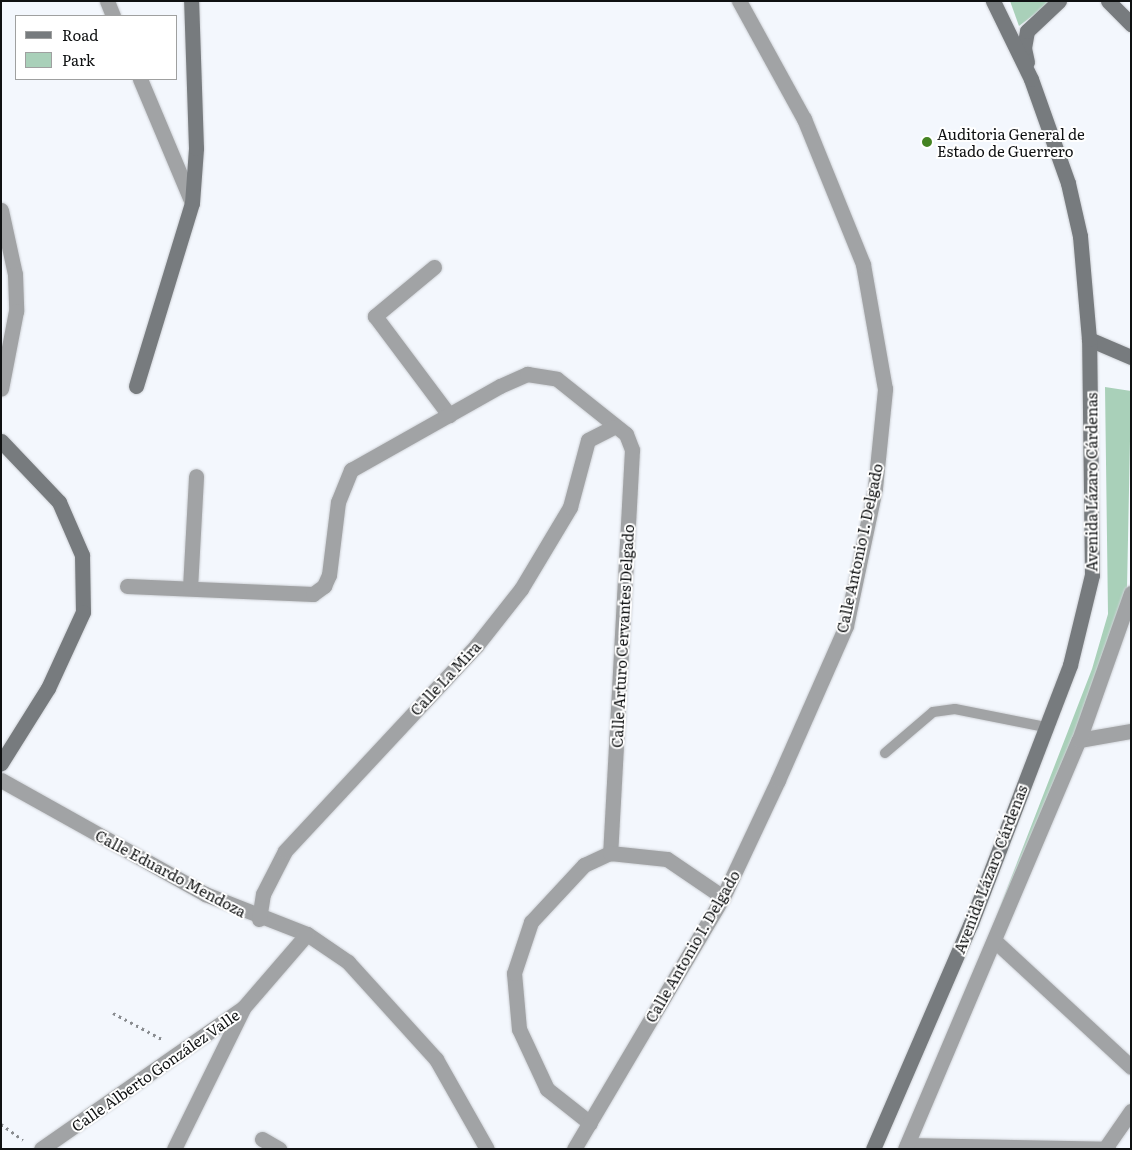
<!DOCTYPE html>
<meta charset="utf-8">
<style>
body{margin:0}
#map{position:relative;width:1132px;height:1150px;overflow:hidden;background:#f3f7fd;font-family:Literata,serif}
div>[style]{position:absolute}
.green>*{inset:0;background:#a9d0b9}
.path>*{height:3px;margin-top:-1.5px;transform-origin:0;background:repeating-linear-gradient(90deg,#888b8f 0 2.5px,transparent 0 6.5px)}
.roads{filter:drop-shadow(0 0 1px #cfd2d7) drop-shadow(0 0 1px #cfd2d7)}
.lane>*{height:10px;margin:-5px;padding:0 5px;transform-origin:5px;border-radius:5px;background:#a1a3a5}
.street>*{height:15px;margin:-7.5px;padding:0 7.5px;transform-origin:7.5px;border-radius:7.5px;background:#a1a3a5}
.secondary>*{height:15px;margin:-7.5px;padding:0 7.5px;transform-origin:7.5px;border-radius:7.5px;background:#777b7e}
.dots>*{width:14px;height:14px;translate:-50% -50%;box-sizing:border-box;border:2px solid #fff;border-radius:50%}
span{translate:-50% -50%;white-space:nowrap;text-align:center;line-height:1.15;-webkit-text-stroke:4px #fff;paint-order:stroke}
.poi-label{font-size:15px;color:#0f1112}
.left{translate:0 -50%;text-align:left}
.street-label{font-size:15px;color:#0f1112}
.frame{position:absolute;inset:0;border:2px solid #0f1112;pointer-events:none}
.legend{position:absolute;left:15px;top:15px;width:162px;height:65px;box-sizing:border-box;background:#fff;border:1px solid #9fa0a0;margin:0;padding:6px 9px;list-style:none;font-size:15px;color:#0f1112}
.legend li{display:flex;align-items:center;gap:10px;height:25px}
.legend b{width:25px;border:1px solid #9fa0a0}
</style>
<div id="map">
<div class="green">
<div style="clip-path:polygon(1010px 1px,1052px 1px,1019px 26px)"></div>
<div style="clip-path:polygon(1105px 387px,1131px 391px,1127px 589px,1092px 695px,984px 948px,1092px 669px,1108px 614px)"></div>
</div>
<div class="path">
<div style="left:113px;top:1013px;width:55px;rotate:28deg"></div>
<div style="left:1px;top:1124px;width:27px;rotate:36deg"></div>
</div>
<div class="roads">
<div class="lane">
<div style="left:885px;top:753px;width:63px;rotate:-40.5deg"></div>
<div style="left:933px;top:712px;width:22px;rotate:-8deg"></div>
<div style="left:955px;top:709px;width:92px;rotate:11.3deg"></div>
</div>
<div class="street">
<div style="left:107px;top:1px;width:16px;rotate:68deg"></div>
<div style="left:140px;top:79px;width:134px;rotate:67.2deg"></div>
<div style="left:1px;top:210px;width:66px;rotate:77.7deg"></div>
<div style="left:15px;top:274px;width:37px;rotate:88deg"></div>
<div style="left:16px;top:311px;width:79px;rotate:100.9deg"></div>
<div style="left:434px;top:267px;width:77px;rotate:140.3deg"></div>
<div style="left:375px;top:316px;width:124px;rotate:53.2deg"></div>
<div style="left:127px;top:586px;width:186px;rotate:2.5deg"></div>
<div style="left:313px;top:594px;width:14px;rotate:-36deg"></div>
<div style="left:324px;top:586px;width:12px;rotate:-66deg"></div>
<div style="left:329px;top:575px;width:74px;rotate:-83deg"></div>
<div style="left:338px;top:502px;width:35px;rotate:-68deg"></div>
<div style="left:351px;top:470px;width:171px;rotate:-29.4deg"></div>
<div style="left:500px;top:386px;width:30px;rotate:-24deg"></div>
<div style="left:527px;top:374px;width:30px;rotate:9deg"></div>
<div style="left:557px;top:379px;width:88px;rotate:38.6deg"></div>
<div style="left:626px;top:434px;width:17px;rotate:69deg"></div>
<div style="left:632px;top:450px;width:404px;rotate:93.1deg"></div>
<div style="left:190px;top:588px;width:112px;rotate:-86.9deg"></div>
<div style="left:1079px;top:740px;width:53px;rotate:-9.8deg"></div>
<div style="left:1px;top:780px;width:234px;rotate:29.2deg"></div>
<div style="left:205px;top:894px;width:110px;rotate:21.4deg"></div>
<div style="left:307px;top:934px;width:50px;rotate:34.3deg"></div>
<div style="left:348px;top:962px;width:131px;rotate:47.8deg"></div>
<div style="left:436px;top:1059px;width:103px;rotate:60.5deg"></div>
<div style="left:259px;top:919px;width:25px;rotate:-81deg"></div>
<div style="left:263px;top:894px;width:48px;rotate:-62.9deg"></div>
<div style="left:285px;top:851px;width:280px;rotate:-47deg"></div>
<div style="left:476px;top:646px;width:73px;rotate:-51.7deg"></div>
<div style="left:521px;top:589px;width:96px;rotate:-59.1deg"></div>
<div style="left:570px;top:507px;width:69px;rotate:-75deg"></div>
<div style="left:588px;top:440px;width:28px;rotate:-27deg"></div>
<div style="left:995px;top:941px;width:185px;rotate:42.8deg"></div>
<div style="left:590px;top:1123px;width:55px;rotate:-141.7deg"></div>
<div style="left:547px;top:1089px;width:66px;rotate:-115deg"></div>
<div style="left:519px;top:1029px;width:56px;rotate:-95.1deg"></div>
<div style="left:514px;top:973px;width:54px;rotate:-71.6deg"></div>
<div style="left:531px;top:922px;width:78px;rotate:-47.1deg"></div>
<div style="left:584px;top:865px;width:29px;rotate:-25deg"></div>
<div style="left:610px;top:853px;width:57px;rotate:6deg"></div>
<div style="left:667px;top:859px;width:68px;rotate:34.2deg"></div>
<div style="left:262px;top:1139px;width:20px;rotate:30deg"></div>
<div style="left:907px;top:1145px;width:201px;rotate:1.1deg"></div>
<div style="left:1106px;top:1147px;width:44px;rotate:-55.2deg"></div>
<div style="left:41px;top:1149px;width:246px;rotate:-34.9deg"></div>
<div style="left:174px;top:1149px;width:158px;rotate:-63.8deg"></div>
<div style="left:244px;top:1007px;width:96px;rotate:-49.2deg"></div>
<div style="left:574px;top:1149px;width:293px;rotate:-59.4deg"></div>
<div style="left:723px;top:897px;width:129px;rotate:-64.8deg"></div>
<div style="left:778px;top:780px;width:168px;rotate:-66.2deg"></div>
<div style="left:846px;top:626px;width:141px;rotate:-78.1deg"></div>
<div style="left:875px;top:488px;width:100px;rotate:-84.2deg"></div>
<div style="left:885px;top:389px;width:127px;rotate:-100deg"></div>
<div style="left:863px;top:264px;width:157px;rotate:-112.1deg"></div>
<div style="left:804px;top:119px;width:135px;rotate:-118.8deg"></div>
<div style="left:905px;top:1149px;width:444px;rotate:-67deg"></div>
<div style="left:1079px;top:740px;width:156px;rotate:-70.5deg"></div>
</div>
<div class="secondary">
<div style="left:1108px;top:1px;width:33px;rotate:45deg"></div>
<div style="left:1027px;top:62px;width:14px;rotate:-102deg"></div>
<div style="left:1024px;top:48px;width:17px;rotate:-80deg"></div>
<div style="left:1027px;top:31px;width:44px;rotate:-43.2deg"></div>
<div style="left:1089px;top:339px;width:46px;rotate:23.2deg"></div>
<div style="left:136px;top:386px;width:191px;rotate:-73deg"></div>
<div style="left:192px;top:203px;width:55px;rotate:-85.8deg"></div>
<div style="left:196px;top:148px;width:147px;rotate:-91.9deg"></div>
<div style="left:1px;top:441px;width:84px;rotate:46.4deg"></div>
<div style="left:59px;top:502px;width:58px;rotate:66.5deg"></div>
<div style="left:82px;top:555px;width:57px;rotate:89deg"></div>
<div style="left:83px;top:612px;width:84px;rotate:114.7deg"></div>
<div style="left:48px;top:688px;width:89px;rotate:122.1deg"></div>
<div style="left:873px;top:1149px;width:246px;rotate:-66.6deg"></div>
<div style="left:971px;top:923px;width:276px;rotate:-69deg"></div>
<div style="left:1070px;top:665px;width:93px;rotate:-76.3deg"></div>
<div style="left:1092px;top:575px;width:236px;rotate:-90.7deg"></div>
<div style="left:1089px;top:339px;width:103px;rotate:-95deg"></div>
<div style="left:1080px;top:236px;width:54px;rotate:-102.8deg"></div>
<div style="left:1068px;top:183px;width:110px;rotate:-109.6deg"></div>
<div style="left:1031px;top:79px;width:87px;rotate:-116deg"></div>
</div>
</div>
<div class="dots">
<div style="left:927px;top:142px;background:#448322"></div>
</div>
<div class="poi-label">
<span class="left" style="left:937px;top:142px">Auditoria General de<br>Estado de Guerrero</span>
</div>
<div class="street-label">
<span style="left:1091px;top:482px;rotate:-90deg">Avenida Lázaro Cárdenas</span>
<span style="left:859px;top:548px;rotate:-78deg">Calle Antonio I. Delgado</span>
<span style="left:622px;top:636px;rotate:-87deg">Calle Arturo Cervantes Delgado</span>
<span style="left:445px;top:678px;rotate:-47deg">Calle La Mira</span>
<span style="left:990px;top:869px;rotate:-69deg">Avenida Lázaro Cárdenas</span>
<span style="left:171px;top:873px;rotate:28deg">Calle Eduardo Mendoza</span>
<span style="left:692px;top:946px;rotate:-60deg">Calle Antonio I. Delgado</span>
<span style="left:155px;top:1070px;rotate:-35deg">Calle Alberto González Valle</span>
</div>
<div class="frame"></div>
<ul class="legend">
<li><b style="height:6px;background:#777b7e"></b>Road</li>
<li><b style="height:14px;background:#a9d0b9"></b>Park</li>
</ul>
</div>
